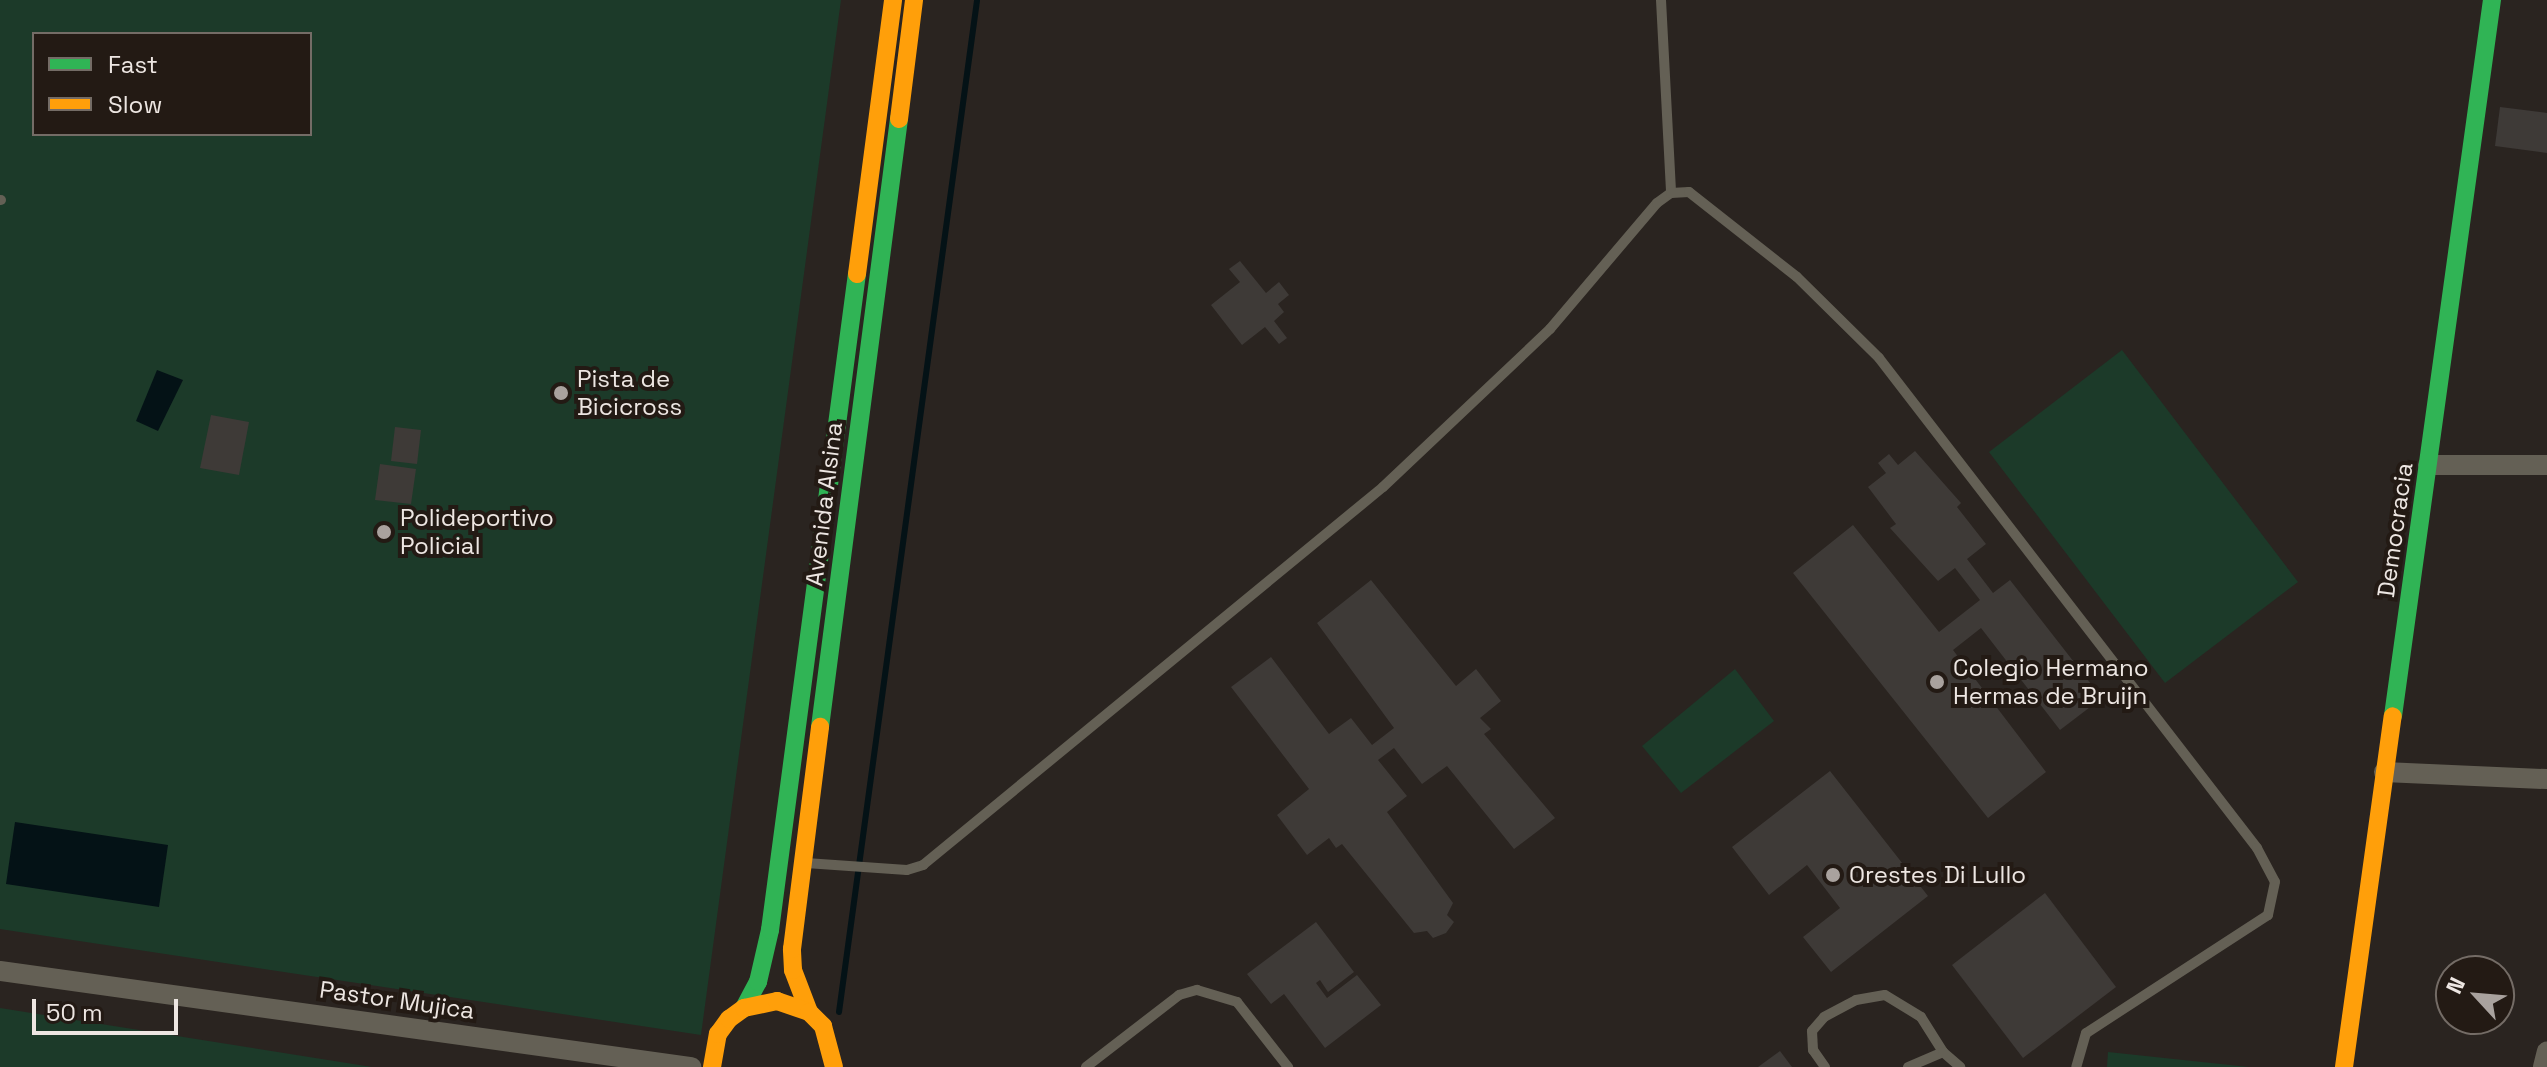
<!DOCTYPE html>
<style>
body{margin:0}
#map{position:relative;width:2547px;height:1067px;overflow:hidden;background:#2a2420;font-family:"Space Grotesk",sans-serif}
div>[style]{position:absolute}
.green>*{inset:0;background:#1c3a29}
.water>*{inset:0;background:#041216}
.stream>*{height:6px;margin:-3px;padding:0 3px;transform-origin:3px;border-radius:3px;background:#041216}
.building>*{inset:0;background:#3e3a37}
.lane>*{height:10px;margin:-5px;padding:0 5px;transform-origin:5px;border-radius:5px;background:#646055}
.street>*{height:20px;margin:-10px;padding:0 10px;transform-origin:10px;border-radius:10px;background:#646055}
.fast>*{height:18px;margin:-9px;padding:0 9px;transform-origin:9px;border-radius:9px;background:#30b455}
.slow>*{height:18px;margin:-9px;padding:0 9px;transform-origin:9px;border-radius:9px;background:#ff9f0a}
.dots>*{width:22px;height:22px;translate:-50% -50%;box-sizing:border-box;border:4px solid #231a14;border-radius:50%}
span{translate:-50% -50%;white-space:nowrap;text-align:center;line-height:1.15;-webkit-text-stroke:8px #231a14;paint-order:stroke}
.poi-label{font-size:24px;color:#ede6e2}
.left{translate:0 -50%;text-align:left}
.street-label{font-size:24px;color:#ede6e2}
.legend{position:absolute;left:32px;top:32px;width:280px;height:104px;box-sizing:border-box;background:#231a14;border:2px solid #746c66;margin:0;padding:10px 14px;list-style:none;font-size:24px;color:#ede6e2}
.legend li{display:flex;align-items:center;gap:16px;height:40px}
.legend b{width:40px;border:2px solid #746c66}
.north{position:absolute;left:2435px;top:955px;width:80px;height:80px;box-sizing:border-box;background:#231a14;border:2px solid #746c66;border-radius:50%;rotate:296deg;font-size:22px;font-weight:700;line-height:32px;text-align:center;color:#ede6e2}
.north::after{content:'';display:block;margin:auto;width:28px;height:36px;background:#a9a29e;clip-path:polygon(50% 0,100% 100%,50% 72%,0 100%)}
.scale{position:absolute;left:32px;top:999px;width:146px;height:36px;box-sizing:border-box;border:4px solid #ede6e2;border-top:0;padding-left:10px;font-size:24px;line-height:28px;white-space:nowrap;color:#ede6e2;-webkit-text-stroke:6px #231a14;paint-order:stroke}
</style>
<div id="map">
<div class="green">
<div style="clip-path:polygon(evenodd,0 0,841px 0,701px 1035px,0 929px,0 0,34px 34px,310px 34px,310px 134px,34px 134px,34px 34px)"></div>
<div style="clip-path:polygon(2122px 350px,2298px 582px,2165px 683px,1989px 452px)"></div>
<div style="clip-path:polygon(1735px 669px,1774px 721px,1681px 793px,1642px 746px)"></div>
<div style="clip-path:polygon(0 1008px,372px 1067px,0 1067px)"></div>
<div style="clip-path:polygon(2108px 1052px,2249px 1067px,2107px 1067px)"></div>
</div>
<div class="water">
<div style="clip-path:polygon(157px 370px,183px 380px,158px 431px,136px 421px)"></div>
<div style="clip-path:polygon(15px 822px,168px 845px,159px 907px,6px 884px)"></div>
</div>
<div class="stream">
<div style="left:839px;top:1012px;width:1021px;rotate:-82.23deg"></div>
</div>
<div class="building">
<div style="clip-path:polygon(2500px 107px,2547px 113px,2547px 153px,2495px 146px)"></div>
<div style="clip-path:polygon(1240px 261px,1266px 293px,1279px 282px,1289px 295px,1278px 304px,1284px 312px,1274px 321px,1287px 338px,1279px 344px,1265px 327px,1242px 345px,1211px 305px,1240px 282px,1229px 269px)"></div>
<div style="clip-path:polygon(211px 415px,249px 422px,239px 475px,200px 468px)"></div>
<div style="clip-path:polygon(395px 427px,421px 430px,417px 464px,391px 461px)"></div>
<div style="clip-path:polygon(1915px 451px,1961px 503px,1957px 507px,1986px 544px,1967px 559px,1993px 593px,2010px 580px,2102px 698px,2060px 730px,1981px 628px,1953px 650px,2046px 772px,1988px 818px,1793px 573px,1853px 525px,1939px 632px,1980px 600px,1955px 568px,1938px 581px,1890px 528px,1896px 524px,1868px 487px,1886px 473px,1878px 463px,1889px 454px,1898px 465px)"></div>
<div style="clip-path:polygon(380px 464px,416px 469px,411px 504px,375px 500px)"></div>
<div style="clip-path:polygon(1371px 580px,1456px 686px,1476px 669px,1501px 701px,1480px 718px,1491px 729px,1484px 734px,1555px 818px,1514px 849px,1447px 766px,1422px 784px,1394px 748px,1378px 760px,1407px 796px,1387px 812px,1453px 903px,1447px 915px,1454px 922px,1446px 933px,1433px 938px,1427px 931px,1414px 933px,1342px 844px,1336px 848px,1329px 838px,1307px 855px,1277px 815px,1309px 789px,1231px 687px,1271px 657px,1329px 734px,1351px 718px,1372px 745px,1394px 728px,1317px 623px)"></div>
<div style="clip-path:polygon(1830px 771px,1928px 896px,1831px 972px,1803px 937px,1840px 908px,1807px 865px,1769px 895px,1732px 847px)"></div>
<div style="clip-path:polygon(2045px 893px,2116px 987px,2023px 1058px,1952px 965px)"></div>
<div style="clip-path:polygon(1316px 922px,1354px 972px,1328px 992px,1320px 980px,1316px 983px,1327px 998px,1357px 975px,1381px 1005px,1325px 1048px,1284px 994px,1271px 1004px,1247px 974px)"></div>
<div style="clip-path:polygon(1780px 1051px,1792px 1067px,1758px 1067px)"></div>
</div>
<div class="lane">
<div style="left:1661px;top:0;width:193px;rotate:87deg"></div>
<div style="left:0;top:200px;width:1px"></div>
<div style="left:806px;top:863px;width:101px;rotate:4deg"></div>
<div style="left:907px;top:870px;width:17px;rotate:-17deg"></div>
<div style="left:923px;top:865px;width:595px;rotate:-39.41deg"></div>
<div style="left:1383px;top:487px;width:230px;rotate:-43.4deg"></div>
<div style="left:1550px;top:329px;width:165px;rotate:-49.7deg"></div>
<div style="left:1657px;top:203px;width:17px;rotate:-36deg"></div>
<div style="left:1671px;top:193px;width:18px;rotate:-3deg"></div>
<div style="left:1689px;top:192px;width:137px;rotate:38.2deg"></div>
<div style="left:1797px;top:277px;width:115px;rotate:44.6deg"></div>
<div style="left:1879px;top:358px;width:619px;rotate:52.35deg"></div>
<div style="left:2257px;top:848px;width:38px;rotate:62deg"></div>
<div style="left:2275px;top:882px;width:34px;rotate:102deg"></div>
<div style="left:2268px;top:915px;width:217px;rotate:147deg"></div>
<div style="left:2086px;top:1033px;width:35px;rotate:106deg"></div>
<div style="left:1086px;top:1067px;width:118px;rotate:-37.7deg"></div>
<div style="left:1179px;top:995px;width:19px;rotate:-16deg"></div>
<div style="left:1197px;top:990px;width:42px;rotate:16.7deg"></div>
<div style="left:1237px;top:1002px;width:83px;rotate:51.9deg"></div>
<div style="left:1825px;top:1067px;width:21px;rotate:-125deg"></div>
<div style="left:1813px;top:1050px;width:19px;rotate:-93deg"></div>
<div style="left:1812px;top:1031px;width:18px;rotate:-49deg"></div>
<div style="left:1824px;top:1017px;width:36px;rotate:-28deg"></div>
<div style="left:1856px;top:1000px;width:29px;rotate:-10deg"></div>
<div style="left:1885px;top:995px;width:42px;rotate:31.4deg"></div>
<div style="left:1921px;top:1017px;width:41px;rotate:57.8deg"></div>
<div style="left:1908px;top:1067px;width:38px;rotate:-23deg"></div>
<div style="left:1943px;top:1052px;width:23px;rotate:41deg"></div>
</div>
<div class="street">
<div style="left:2428px;top:465px;width:119px"></div>
<div style="left:2384px;top:772px;width:163px;rotate:2.5deg"></div>
<div style="left:0;top:971px;width:698px;rotate:7.91deg"></div>
<div style="left:2543px;top:1067px;width:16px;rotate:-76deg"></div>
</div>
<div class="fast">
<div style="left:2393px;top:716px;width:723px;rotate:-82.13deg"></div>
<div style="left:820px;top:727px;width:613px;rotate:-82.6deg"></div>
<div style="left:744px;top:1008px;width:30px;rotate:-62deg"></div>
<div style="left:758px;top:982px;width:53px;rotate:-77deg"></div>
<div style="left:770px;top:930px;width:662px;rotate:-82.45deg"></div>
</div>
<div class="slow">
<div style="left:899px;top:119px;width:120px;rotate:-82.8deg"></div>
<div style="left:857px;top:274px;width:276px;rotate:-82.5deg"></div>
<div style="left:809px;top:1012px;width:45px;rotate:-110.9deg"></div>
<div style="left:793px;top:970px;width:21px;rotate:-93deg"></div>
<div style="left:792px;top:949px;width:224px;rotate:-82.8deg"></div>
<div style="left:712px;top:1067px;width:34px;rotate:-80deg"></div>
<div style="left:718px;top:1034px;width:19px;rotate:-54deg"></div>
<div style="left:729px;top:1019px;width:19px;rotate:-36deg"></div>
<div style="left:744px;top:1008px;width:34px;rotate:-12deg"></div>
<div style="left:777px;top:1001px;width:34px;rotate:19deg"></div>
<div style="left:809px;top:1012px;width:20px;rotate:45deg"></div>
<div style="left:823px;top:1026px;width:42px;rotate:75deg"></div>
<div style="left:2344px;top:1067px;width:354px;rotate:-82.1deg"></div>
</div>
<div class="dots">
<div style="left:561px;top:393px;background:#a9a29e"></div>
<div style="left:384px;top:532px;background:#a9a29e"></div>
<div style="left:1937px;top:682px;background:#a9a29e"></div>
<div style="left:1833px;top:875px;background:#a9a29e"></div>
</div>
<div class="poi-label">
<span class="left" style="left:577px;top:393px">Pista de<br>Bicicross</span>
<span class="left" style="left:400px;top:532px">Polideportivo<br>Policial</span>
<span class="left" style="left:1953px;top:682px">Colegio Hermano<br>Hermas de Bruijn</span>
<span class="left" style="left:1849px;top:875px">Orestes Di Lullo</span>
</div>
<div class="street-label">
<span style="left:824px;top:504px;rotate:-83deg">Avenida Alsina</span>
<span style="left:2395px;top:530px;rotate:-82deg">Democracia</span>
<span style="left:397px;top:1000px;rotate:8deg">Pastor Mujica</span>
</div>
<ul class="legend">
<li><b style="height:10px;background:#30b455"></b>Fast</li>
<li><b style="height:10px;background:#ff9f0a"></b>Slow</li>
</ul>
<div class="north">N</div>
<div class="scale">50 m</div>
</div>
